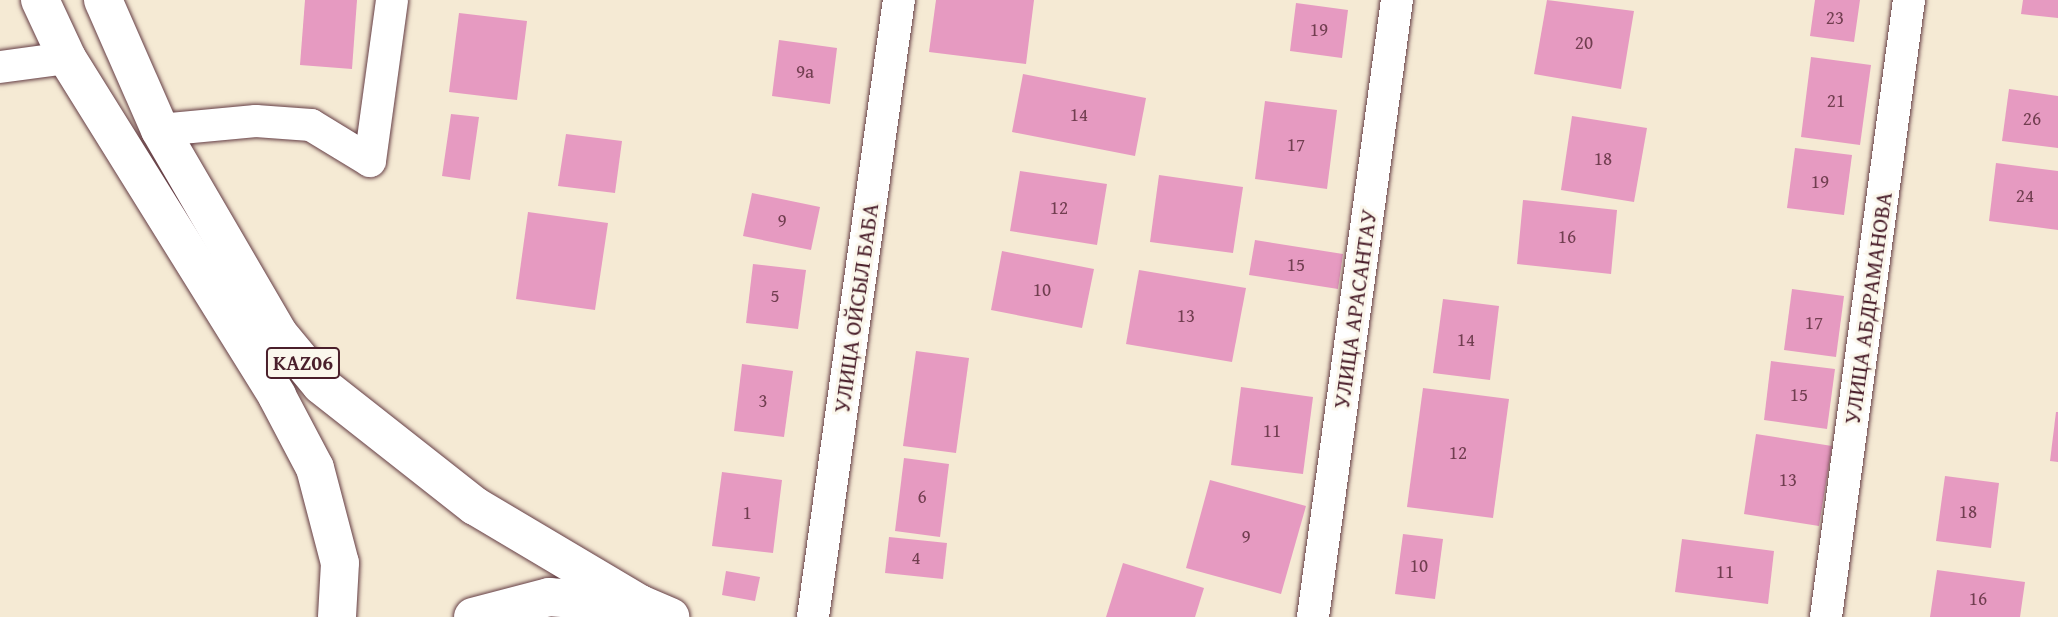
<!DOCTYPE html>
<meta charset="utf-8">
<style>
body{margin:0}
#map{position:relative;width:2058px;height:617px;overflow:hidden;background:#f5ead4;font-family:"Gentium Book Plus",serif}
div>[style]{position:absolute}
.building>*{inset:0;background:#e69ac1}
.roads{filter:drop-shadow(0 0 2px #643d44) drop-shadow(0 0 2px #643d44)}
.street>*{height:32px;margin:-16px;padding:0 16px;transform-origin:16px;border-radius:16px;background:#fff}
.highway>*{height:38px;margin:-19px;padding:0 19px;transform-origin:19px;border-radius:19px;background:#fff}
span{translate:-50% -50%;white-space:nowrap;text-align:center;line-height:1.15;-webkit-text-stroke:6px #fbf7ec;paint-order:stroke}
.number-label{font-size:19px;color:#713e50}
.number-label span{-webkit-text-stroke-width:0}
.shield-label span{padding:2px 5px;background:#fbf7ec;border:2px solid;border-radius:5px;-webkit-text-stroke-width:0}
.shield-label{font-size:21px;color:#4a1f2b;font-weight:700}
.street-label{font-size:23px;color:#4a1f2b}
</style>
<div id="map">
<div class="building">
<div style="clip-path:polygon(305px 0,357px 0,352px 69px,300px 65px)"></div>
<div style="clip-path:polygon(936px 0,1034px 0,1026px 64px,929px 52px)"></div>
<div style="clip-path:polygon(1547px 0,1634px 11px,1621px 89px,1534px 74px)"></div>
<div style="clip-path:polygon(1815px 0,1860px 0,1854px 42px,1810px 36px)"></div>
<div style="clip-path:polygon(2023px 0,2058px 0,2058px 18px,2021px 14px)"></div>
<div style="clip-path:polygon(1296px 3px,1348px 10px,1342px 58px,1290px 51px)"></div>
<div style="clip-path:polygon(459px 13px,527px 21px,517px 100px,449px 92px)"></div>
<div style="clip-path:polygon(779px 40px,837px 48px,830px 104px,772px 96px)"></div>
<div style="clip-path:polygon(1811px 57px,1871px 65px,1860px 145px,1801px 137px)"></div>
<div style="clip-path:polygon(1023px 74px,1146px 98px,1135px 156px,1012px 132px)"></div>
<div style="clip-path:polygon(2009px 89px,2058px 96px,2058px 148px,2002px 141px)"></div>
<div style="clip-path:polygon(1265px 101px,1337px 110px,1327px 189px,1255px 179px)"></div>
<div style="clip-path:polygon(451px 114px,479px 117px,470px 180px,442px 176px)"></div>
<div style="clip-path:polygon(1572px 116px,1647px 128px,1634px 202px,1561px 190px)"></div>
<div style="clip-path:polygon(566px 134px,622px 141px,615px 193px,558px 186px)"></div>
<div style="clip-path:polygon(1795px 148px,1852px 155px,1844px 215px,1787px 208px)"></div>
<div style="clip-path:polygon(1996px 163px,2058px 171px,2058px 230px,1989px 221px)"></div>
<div style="clip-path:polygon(1020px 171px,1107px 184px,1097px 245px,1010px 231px)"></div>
<div style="clip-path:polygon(1159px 175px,1243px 187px,1233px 253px,1150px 242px)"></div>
<div style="clip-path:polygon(752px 193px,820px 207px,811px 250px,743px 236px)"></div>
<div style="clip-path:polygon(1523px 200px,1617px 210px,1611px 274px,1517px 264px)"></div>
<div style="clip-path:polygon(528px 212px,608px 223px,595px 310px,516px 299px)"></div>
<div style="clip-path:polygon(1255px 240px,1343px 254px,1338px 289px,1249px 275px)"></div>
<div style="clip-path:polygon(1002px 251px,1094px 269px,1082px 328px,991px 310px)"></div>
<div style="clip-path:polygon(753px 264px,806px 270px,798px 329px,746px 323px)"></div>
<div style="clip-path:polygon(1139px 270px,1246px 288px,1232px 362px,1126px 344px)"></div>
<div style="clip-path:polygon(1792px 289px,1844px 296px,1836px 357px,1784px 350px)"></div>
<div style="clip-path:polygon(1443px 299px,1499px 306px,1490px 380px,1433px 373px)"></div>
<div style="clip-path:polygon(916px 351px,969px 358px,956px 453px,903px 446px)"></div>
<div style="clip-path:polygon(1771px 361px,1835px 369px,1827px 429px,1764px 420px)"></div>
<div style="clip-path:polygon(742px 364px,793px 371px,784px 437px,734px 431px)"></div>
<div style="clip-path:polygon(1241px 387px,1313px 397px,1303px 474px,1231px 465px)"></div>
<div style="clip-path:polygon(1423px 388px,1509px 399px,1493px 518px,1407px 507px)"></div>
<div style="clip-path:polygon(2056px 412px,2058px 412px,2058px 462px,2050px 461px)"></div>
<div style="clip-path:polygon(1756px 434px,1832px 446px,1819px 526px,1744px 514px)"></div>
<div style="clip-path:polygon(904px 458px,949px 464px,940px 537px,895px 531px)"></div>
<div style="clip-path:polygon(722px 472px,782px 480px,773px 553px,712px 546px)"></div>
<div style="clip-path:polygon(1945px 476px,1999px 483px,1991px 548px,1936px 541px)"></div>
<div style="clip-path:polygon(1210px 480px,1306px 506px,1281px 594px,1186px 568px)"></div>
<div style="clip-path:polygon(1403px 534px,1443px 539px,1435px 599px,1395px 594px)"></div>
<div style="clip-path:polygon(889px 537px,947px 543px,943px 579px,885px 573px)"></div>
<div style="clip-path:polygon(1682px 539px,1774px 551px,1768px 604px,1675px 592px)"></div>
<div style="clip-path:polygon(1123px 563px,1204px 588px,1195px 617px,1106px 617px)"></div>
<div style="clip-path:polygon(1937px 570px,2025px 582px,2020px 617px,1930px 617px)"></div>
<div style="clip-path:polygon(726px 571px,760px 577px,755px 601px,722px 595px)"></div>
</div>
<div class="roads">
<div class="street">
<div style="left:0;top:67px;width:68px;rotate:-7.7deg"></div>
<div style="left:160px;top:130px;width:96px;rotate:-5.4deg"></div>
<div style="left:256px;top:121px;width:55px;rotate:4.2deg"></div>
<div style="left:311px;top:125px;width:69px;rotate:31.4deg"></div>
<div style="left:370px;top:161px;width:162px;rotate:-82.2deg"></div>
<div style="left:813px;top:617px;width:623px;rotate:-82.07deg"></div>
<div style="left:1313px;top:617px;width:623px;rotate:-82.25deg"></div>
<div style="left:1826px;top:617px;width:623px;rotate:-82.34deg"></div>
</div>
<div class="highway">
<div style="left:40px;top:0;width:64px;rotate:65deg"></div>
<div style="left:67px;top:58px;width:398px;rotate:58.1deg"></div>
<div style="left:277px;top:396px;width:81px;rotate:62.2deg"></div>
<div style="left:315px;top:468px;width:98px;rotate:75.3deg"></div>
<div style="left:340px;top:563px;width:54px;rotate:93.2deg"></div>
<div style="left:103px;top:0;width:142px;rotate:66.3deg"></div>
<div style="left:160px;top:130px;width:235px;rotate:59.8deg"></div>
<div style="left:278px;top:333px;width:67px;rotate:50.4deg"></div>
<div style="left:321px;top:385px;width:196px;rotate:38.2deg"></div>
<div style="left:475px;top:506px;width:192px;rotate:30.7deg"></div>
<div style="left:473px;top:617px;width:79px;rotate:-14.7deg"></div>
<div style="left:549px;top:597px;width:91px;rotate:4.4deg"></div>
<div style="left:640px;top:604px;width:33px;rotate:23deg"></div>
</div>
</div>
<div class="number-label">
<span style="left:1835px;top:18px">23</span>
<span style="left:1319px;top:30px">19</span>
<span style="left:1584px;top:43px">20</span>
<span style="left:805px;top:72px">9а</span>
<span style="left:1836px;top:101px">21</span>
<span style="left:1079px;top:115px">14</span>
<span style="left:2032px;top:119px">26</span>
<span style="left:1296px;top:145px">17</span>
<span style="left:1603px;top:159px">18</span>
<span style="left:1820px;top:182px">19</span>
<span style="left:2025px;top:196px">24</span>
<span style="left:1059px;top:208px">12</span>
<span style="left:782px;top:221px">9</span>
<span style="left:1567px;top:237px">16</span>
<span style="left:1296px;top:265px">15</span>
<span style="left:1042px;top:290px">10</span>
<span style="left:775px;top:296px">5</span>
<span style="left:1186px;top:316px">13</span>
<span style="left:1814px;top:323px">17</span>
<span style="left:1466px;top:340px">14</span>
<span style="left:1799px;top:395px">15</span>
<span style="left:763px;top:401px">3</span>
<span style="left:1272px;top:431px">11</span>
<span style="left:1458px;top:453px">12</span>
<span style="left:1788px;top:480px">13</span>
<span style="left:922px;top:497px">6</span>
<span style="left:1968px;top:512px">18</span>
<span style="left:747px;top:513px">1</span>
<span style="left:1246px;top:537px">9</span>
<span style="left:916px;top:558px">4</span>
<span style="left:1419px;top:566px">10</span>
<span style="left:1725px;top:572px">11</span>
<span style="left:1978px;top:599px">16</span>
</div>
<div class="shield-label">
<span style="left:303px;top:363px">KАZ06</span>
</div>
<div class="street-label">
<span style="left:856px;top:308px;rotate:-82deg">УЛИЦА ОЙСЫЛ БАБА</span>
<span style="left:1868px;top:308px;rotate:-82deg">УЛИЦА АБДРАМАНОВА</span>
<span style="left:1355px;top:309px;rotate:-82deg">УЛИЦА АРАСАНТАУ</span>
</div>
</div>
